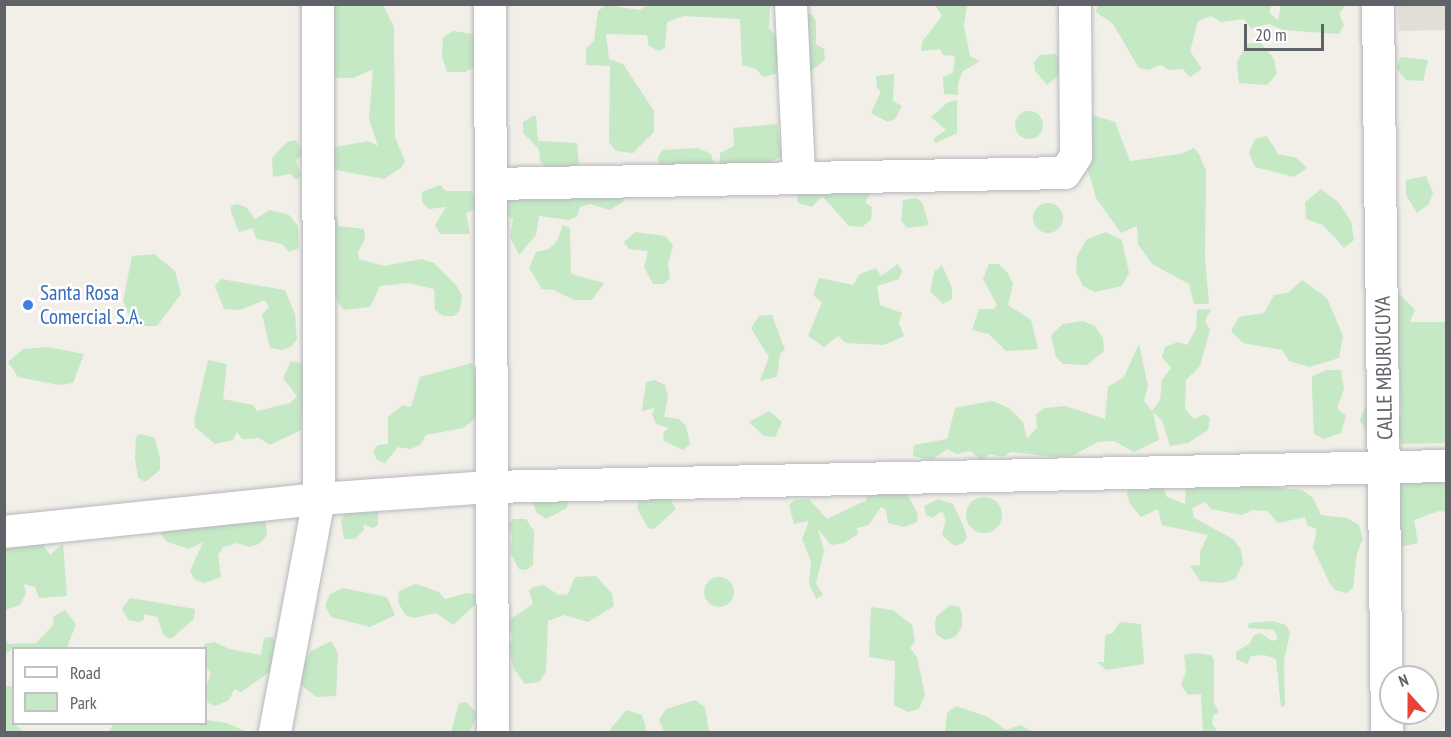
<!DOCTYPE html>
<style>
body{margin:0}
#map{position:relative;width:1451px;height:737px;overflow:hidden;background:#f1efe8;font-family:"PT Sans Narrow",sans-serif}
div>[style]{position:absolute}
.education>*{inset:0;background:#e1ded6}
.green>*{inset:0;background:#c5e8c5}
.round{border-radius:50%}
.roads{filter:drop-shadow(0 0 2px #b5b8bc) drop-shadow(0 0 2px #b5b8bc)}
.minor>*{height:32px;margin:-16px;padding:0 16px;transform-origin:16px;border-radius:16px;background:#fff}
.dots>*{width:16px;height:16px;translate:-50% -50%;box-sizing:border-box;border:3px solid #fff;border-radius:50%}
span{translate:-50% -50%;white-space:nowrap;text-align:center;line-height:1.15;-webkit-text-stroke:5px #fff;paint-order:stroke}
.shop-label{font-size:21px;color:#366cbe}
.left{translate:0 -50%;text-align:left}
.street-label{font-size:21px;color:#5f6368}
.frame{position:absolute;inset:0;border:6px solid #5f6368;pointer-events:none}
.legend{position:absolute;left:12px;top:647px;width:195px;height:78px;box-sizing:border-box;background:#fff;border:2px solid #bfc1c3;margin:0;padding:8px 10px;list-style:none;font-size:18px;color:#5f6368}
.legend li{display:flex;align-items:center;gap:12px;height:30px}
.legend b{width:30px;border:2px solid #bfc1c3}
.north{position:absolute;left:1379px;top:665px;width:60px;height:60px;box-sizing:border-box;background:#fff;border:2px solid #bfc1c3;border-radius:50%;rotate:339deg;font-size:16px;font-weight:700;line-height:24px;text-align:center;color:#5f6368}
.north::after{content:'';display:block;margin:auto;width:21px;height:27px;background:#ea4335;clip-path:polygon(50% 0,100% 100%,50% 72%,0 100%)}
.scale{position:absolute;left:1244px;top:24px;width:80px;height:27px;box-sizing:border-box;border:3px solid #5f6368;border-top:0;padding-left:8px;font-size:18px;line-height:21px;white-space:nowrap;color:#5f6368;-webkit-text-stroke:4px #fff;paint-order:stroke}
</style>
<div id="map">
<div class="education">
<div style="clip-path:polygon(1398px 5px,1446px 5px,1446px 30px,1399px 31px)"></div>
</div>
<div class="green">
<div style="clip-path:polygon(651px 4px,770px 5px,769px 28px,780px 43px,776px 74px,763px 77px,756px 69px,742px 65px,740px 19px,684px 16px,667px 22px,665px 48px,659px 51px,649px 46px,647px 35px,606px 34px,609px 59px,623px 64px,654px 111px,654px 132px,633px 153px,616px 151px,609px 142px,610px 66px,586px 65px,586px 48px,594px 41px,598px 11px,606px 5px,639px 10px)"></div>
<div style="clip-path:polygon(1098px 4px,1271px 5px,1269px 13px,1278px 20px,1281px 5px,1346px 5px,1339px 13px,1344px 25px,1339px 34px,1283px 30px,1269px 24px,1251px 28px,1244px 19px,1221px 22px,1211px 16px,1198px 21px,1190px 51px,1202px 69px,1190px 77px,1183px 69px,1169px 70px,1161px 65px,1148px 70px,1139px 68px,1113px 24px,1096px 12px)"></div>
<div style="clip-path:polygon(324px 5px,383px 5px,394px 27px,395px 137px,405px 161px,402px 167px,384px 179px,325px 168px,325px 149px,368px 141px,378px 146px,369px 119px,373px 69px,353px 78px,328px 78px)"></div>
<div style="clip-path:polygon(935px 5px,967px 5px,964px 26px,970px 56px,980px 61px,963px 71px,958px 83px,958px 95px,944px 94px,943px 77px,953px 73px,955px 56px,943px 55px,940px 49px,921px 51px,922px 42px,942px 16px)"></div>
<div style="clip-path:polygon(811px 14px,816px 21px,816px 44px,824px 49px,825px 60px,807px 74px,800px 18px)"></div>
<div style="clip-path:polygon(453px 31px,473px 34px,479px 42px,479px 65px,465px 72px,447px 72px,442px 56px,443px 38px)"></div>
<div style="clip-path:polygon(1247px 43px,1261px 43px,1274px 59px,1277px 74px,1267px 85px,1239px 83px,1237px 62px)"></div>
<div style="clip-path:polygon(1055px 54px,1061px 62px,1058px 76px,1047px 85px,1035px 71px,1034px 62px,1040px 55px)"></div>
<div style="clip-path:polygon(1401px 57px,1428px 60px,1423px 81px,1406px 80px,1396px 68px)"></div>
<div style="clip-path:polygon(894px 74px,893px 101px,902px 106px,895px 119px,888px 122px,871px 113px,881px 91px,877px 88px,876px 76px)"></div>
<div style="clip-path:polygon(957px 100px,957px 133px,936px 143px,933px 139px,946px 130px,931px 117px,948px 102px)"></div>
<div class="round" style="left:1015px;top:111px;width:28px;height:28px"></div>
<div style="clip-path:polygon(533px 116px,536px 116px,538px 141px,577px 143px,579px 163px,569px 171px,547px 168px,540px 161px,539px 149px,523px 133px,523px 122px)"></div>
<div style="clip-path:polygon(1095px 116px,1115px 122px,1130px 161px,1180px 154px,1194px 148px,1199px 154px,1206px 171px,1205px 257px,1209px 304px,1194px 304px,1189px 284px,1152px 264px,1138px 244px,1137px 226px,1121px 233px,1096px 198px,1084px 156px,1082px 126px)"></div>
<div style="clip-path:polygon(777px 124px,782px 156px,759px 168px,720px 165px,720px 153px,734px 146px,733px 128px)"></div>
<div style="clip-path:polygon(1267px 136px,1278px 154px,1297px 158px,1307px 168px,1294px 177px,1255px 167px,1249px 153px,1255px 139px)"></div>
<div style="clip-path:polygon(296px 140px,304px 155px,296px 160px,301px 176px,297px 180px,290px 174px,273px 177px,272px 158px,287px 142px)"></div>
<div style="clip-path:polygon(698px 148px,711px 154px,714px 165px,660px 167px,658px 157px,662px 150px)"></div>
<div style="clip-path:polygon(839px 161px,861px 163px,876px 183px,865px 202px,872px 207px,871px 220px,862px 227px,849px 226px,822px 196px,812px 207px,798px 203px,797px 189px)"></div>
<div style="clip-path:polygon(1426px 176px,1433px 193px,1429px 204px,1417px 213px,1406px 195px,1406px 180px)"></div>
<div style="clip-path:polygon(440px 185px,446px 191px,472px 191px,476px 200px,475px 209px,466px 213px,470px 234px,440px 234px,435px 225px,446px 207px,429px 209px,422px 202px,422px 192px)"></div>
<div style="clip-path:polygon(1321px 189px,1339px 203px,1351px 221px,1354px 240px,1344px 248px,1323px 225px,1306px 219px,1305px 202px)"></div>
<div style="clip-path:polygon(503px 192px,624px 195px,623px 202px,610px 210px,590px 204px,580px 207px,577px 216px,569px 220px,539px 216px,536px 235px,519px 255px,510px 237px,513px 219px,505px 214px)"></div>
<div style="clip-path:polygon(916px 198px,922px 202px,929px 225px,907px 228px,901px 220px,903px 200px)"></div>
<div class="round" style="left:1033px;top:203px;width:30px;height:30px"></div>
<div style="clip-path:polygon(237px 204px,246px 207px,255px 219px,270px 210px,289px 215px,298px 226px,299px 248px,289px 252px,282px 244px,257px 239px,252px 228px,239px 232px,231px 212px,231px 206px)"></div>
<div style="clip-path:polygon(327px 215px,337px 215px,338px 226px,364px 229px,365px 239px,358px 252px,359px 259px,384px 266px,422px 259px,434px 263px,456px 285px,462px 296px,460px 310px,454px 316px,443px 316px,435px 310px,434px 289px,409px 283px,380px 286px,370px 307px,344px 310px,333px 296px)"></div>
<div style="clip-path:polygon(563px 225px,570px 228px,571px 274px,604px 283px,592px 300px,574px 300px,554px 290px,542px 289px,529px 268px,536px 252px,549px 249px,557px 241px)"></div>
<div style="clip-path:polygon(635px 232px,665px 236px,673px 245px,668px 264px,670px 279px,663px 284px,653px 284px,644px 267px,648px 251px,629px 249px,624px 242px)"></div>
<div style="clip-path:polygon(1106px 232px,1122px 240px,1129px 273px,1122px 286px,1095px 292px,1083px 286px,1076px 272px,1077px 256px,1087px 239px)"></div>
<div style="clip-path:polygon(154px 254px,175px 271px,181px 294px,157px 326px,133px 326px,123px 301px,132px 256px)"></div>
<div style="clip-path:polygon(898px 264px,902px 271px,899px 279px,877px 286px,880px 305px,902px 313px,899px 323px,904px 336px,884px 345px,846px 343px,838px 336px,824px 347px,808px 336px,822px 302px,813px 295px,819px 278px,853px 285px,860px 274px,876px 268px,881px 276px)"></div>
<div style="clip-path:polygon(989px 264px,999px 264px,1008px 273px,1013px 284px,1008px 305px,1031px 320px,1038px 349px,1006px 351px,989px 334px,972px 330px,979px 309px,994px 309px,997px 305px,983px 279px)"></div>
<div style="clip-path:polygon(942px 265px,952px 288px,952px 299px,943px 304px,930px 291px,934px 272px)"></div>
<div style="clip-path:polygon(221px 279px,285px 290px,295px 314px,297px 339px,292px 346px,282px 350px,270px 348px,262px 315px,269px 307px,265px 300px,240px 310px,224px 309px,215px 286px)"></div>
<div style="clip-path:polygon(1302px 280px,1327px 298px,1343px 336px,1339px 358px,1309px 367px,1289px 361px,1282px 350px,1243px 343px,1231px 331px,1239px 317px,1264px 313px,1274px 295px,1288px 293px)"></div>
<div style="clip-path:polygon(1397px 292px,1415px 310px,1410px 322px,1446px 322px,1446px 443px,1401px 444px,1401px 438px,1397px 448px,1374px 447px,1360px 420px,1364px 409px,1392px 408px,1401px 416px,1398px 335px,1383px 297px)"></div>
<div style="clip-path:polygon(1211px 309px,1205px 321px,1210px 330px,1200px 366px,1186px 380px,1185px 409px,1194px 419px,1205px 414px,1210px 418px,1208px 430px,1188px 443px,1170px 446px,1162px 420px,1153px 412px,1159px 440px,1134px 452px,1114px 441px,1098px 442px,1074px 455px,1055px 457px,1011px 452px,1003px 457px,990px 454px,981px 460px,970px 451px,957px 454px,947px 449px,932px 460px,913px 456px,914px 445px,947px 439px,955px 408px,969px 405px,993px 401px,1009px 408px,1023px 422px,1027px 438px,1037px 428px,1036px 414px,1045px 408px,1065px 406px,1105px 419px,1108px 387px,1124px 377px,1139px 344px,1148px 386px,1144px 401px,1152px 411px,1160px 400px,1162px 380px,1171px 368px,1162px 357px,1165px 347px,1178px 342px,1187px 345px,1196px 329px,1197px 310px)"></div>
<div style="clip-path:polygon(772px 315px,785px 350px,780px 354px,777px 377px,760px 381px,769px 357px,751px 328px,759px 316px)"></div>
<div style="clip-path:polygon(1083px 321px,1095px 326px,1103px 338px,1104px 351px,1087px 365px,1063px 364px,1056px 357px,1051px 335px,1063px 324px)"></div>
<div style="clip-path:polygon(48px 347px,84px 354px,73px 383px,59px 385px,18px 377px,8px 362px,23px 349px)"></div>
<div style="clip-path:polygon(208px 360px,227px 364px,223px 399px,253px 405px,257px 411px,290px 403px,297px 396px,283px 378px,291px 361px,301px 363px,308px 372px,312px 392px,303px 397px,301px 430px,270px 445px,259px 438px,242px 439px,237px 432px,233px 440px,215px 444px,195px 427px,194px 421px)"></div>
<div style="clip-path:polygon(472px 363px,479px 381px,481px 406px,475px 419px,463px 428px,426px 435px,420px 445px,410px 449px,398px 447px,385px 463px,377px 460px,373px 451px,378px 445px,388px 444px,388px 417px,403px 405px,411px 407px,420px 377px)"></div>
<div style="clip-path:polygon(1327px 370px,1341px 370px,1344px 389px,1337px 408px,1346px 416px,1341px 433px,1324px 439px,1314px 434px,1312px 388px,1312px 376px)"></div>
<div style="clip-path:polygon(655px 380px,665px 385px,668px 397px,664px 417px,679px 419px,686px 426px,690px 444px,683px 450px,664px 441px,663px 433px,669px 428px,656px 424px,652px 414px,655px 408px,642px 411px,646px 382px)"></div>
<div style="clip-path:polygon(769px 411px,782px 422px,775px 437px,764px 436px,749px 422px)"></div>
<div style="clip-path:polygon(140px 434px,155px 438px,160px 459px,160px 470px,145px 482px,138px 478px,135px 458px,136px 437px)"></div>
<div style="clip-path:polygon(1446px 475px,1446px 512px,1439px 511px,1414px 520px,1418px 543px,1394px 548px,1377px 544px,1368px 531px,1378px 489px,1404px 478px)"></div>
<div style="clip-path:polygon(1133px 483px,1161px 484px,1167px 497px,1185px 504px,1186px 486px,1243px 484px,1302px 490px,1313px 498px,1321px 515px,1347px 518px,1359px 525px,1363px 539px,1357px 553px,1353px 588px,1347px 593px,1335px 590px,1329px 582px,1313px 548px,1317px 529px,1307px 525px,1305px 517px,1278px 523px,1267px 511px,1253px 510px,1242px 515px,1211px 509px,1205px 502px,1192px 508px,1194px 518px,1233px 539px,1241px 550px,1243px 564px,1235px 579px,1222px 583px,1200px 581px,1190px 566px,1200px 565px,1200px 552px,1208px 535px,1162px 525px,1158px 509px,1141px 517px,1129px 502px,1127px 493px)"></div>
<div style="clip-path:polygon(883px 486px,901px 489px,907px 494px,918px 514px,917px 522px,904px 527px,888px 523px,886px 510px,881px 507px,869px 525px,857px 528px,858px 534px,844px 543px,831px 545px,818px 529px,824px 551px,816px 583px,823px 595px,816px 599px,809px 584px,811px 561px,802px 539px,809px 521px,794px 524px,789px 505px,795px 500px,809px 499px,827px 519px,867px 500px,867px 495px)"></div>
<div style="clip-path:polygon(640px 495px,668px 495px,676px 509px,654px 529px,648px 528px,637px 508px)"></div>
<div style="clip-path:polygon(535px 497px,568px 500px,567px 508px,546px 519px,537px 513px,533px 504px)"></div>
<div class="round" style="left:966px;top:497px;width:36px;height:36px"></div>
<div style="clip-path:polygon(938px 499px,953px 504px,964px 527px,967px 538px,963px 543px,955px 546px,946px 539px,942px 534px,946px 520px,942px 511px,932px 518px,926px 515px,924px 506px)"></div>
<div style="clip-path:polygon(378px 506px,378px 525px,373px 528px,363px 524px,364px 530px,355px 539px,344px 539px,341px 521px,346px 512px)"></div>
<div style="clip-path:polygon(265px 514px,267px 535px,259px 544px,249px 547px,237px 543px,223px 547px,218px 555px,221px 577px,205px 583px,195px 580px,190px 571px,203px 542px,189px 549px,167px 542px,160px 533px,158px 519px)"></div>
<div style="clip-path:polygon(513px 519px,526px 519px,534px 531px,533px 565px,526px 570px,519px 569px,510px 552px,512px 537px,508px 525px)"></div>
<div style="clip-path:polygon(5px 526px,51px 540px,44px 546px,50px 555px,63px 544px,67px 596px,39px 598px,35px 587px,24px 584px,26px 593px,20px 605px,5px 610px)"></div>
<div style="clip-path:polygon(596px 576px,612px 594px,614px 606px,588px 622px,564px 615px,548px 621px,546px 672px,539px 682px,525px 684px,514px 669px,508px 646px,513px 638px,506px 622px,533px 604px,529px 591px,533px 587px,543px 585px,559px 595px,568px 594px,575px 577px)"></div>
<div class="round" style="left:704px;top:577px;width:30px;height:30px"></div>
<div style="clip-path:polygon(416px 584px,439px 592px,445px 599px,467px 593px,475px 595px,478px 602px,453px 625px,436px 613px,414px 618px,405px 615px,398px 602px,399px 591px)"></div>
<div style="clip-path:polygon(343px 588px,387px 597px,395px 615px,370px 627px,331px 617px,325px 606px,330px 594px)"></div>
<div style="clip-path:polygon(130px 598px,195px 609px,194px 619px,171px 639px,164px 636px,157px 617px,144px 614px,144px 620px,139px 622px,128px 620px,122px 609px)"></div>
<div style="clip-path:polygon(950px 605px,959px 607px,962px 613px,962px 627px,955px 637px,945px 640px,936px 634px,935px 624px,936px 617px)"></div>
<div style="clip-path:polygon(871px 607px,893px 610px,912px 625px,915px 641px,910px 648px,917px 657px,925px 694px,919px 709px,908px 712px,894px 705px,895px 661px,869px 657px)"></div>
<div style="clip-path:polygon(65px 610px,76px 624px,67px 648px,14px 648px,5px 654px,5px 637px,8px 644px,36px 643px,53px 625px,54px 616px)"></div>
<div style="clip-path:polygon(1273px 621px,1286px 625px,1290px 633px,1284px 660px,1285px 706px,1281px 707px,1276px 659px,1264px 655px,1251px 656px,1247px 664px,1236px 659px,1236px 652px,1250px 643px,1253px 636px,1260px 633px,1272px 641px,1278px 639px,1274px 630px,1248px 628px,1249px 623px)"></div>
<div style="clip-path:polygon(1120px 622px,1141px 624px,1144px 664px,1106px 670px,1097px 662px,1104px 662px,1105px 635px,1113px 633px)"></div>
<div style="clip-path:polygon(273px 637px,279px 651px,279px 662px,270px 672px,241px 692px,234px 689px,229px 700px,220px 704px,214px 706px,207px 702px,206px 686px,211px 673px,206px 668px,204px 644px,215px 642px,229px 649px,261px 655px,264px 638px)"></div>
<div style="clip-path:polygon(331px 641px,338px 653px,336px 696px,316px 697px,300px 684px,300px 670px,311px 651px)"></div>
<div style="clip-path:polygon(1195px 653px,1211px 655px,1214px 660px,1214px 703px,1219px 712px,1213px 716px,1212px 724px,1218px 732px,1203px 732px,1201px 694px,1188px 695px,1181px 684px,1186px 672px,1184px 655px)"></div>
<div style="clip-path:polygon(5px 686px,13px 686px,14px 724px,24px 732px,5px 732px)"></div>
<div style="clip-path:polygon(695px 700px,705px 707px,709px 732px,664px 732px,659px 720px,666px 709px)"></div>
<div style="clip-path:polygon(466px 702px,478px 714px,470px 732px,451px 732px,459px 703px)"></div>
<div style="clip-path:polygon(956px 706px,988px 717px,1006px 730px,1020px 725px,1034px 732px,945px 732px,947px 713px)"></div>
<div style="clip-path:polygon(626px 710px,642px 715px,647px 732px,582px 732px,609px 731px)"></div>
<div style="clip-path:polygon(206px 720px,227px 723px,247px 732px,109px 732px,113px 724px,206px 724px)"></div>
</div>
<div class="roads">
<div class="minor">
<div style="left:490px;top:4px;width:728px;rotate:89.76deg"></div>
<div style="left:791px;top:4px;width:172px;rotate:87.3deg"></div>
<div style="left:1378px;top:4px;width:728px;rotate:89.29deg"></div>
<div style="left:493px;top:184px;width:572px;rotate:-1.1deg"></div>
<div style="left:1065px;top:173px;width:20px;rotate:-57deg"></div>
<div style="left:1076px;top:156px;width:152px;rotate:-90.4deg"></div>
<div style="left:4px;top:532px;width:317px;rotate:-6deg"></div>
<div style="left:319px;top:499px;width:171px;rotate:-4deg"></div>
<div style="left:490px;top:487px;width:956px;rotate:-1.26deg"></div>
<div style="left:275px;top:732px;width:237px;rotate:-79.3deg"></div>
<div style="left:319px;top:499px;width:495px;rotate:-90.1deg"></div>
</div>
</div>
<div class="dots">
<div style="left:28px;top:305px;background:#3f7fe0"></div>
</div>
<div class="shop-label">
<span class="left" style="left:40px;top:305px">Santa Rosa<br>Comercial S.A.</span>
</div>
<div class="street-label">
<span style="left:1384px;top:368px;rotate:-91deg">CALLE MBURUCUYA</span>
</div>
<div class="frame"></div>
<ul class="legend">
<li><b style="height:8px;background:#fff"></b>Road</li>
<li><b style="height:16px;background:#c5e8c5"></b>Park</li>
</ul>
<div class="north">N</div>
<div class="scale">20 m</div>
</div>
